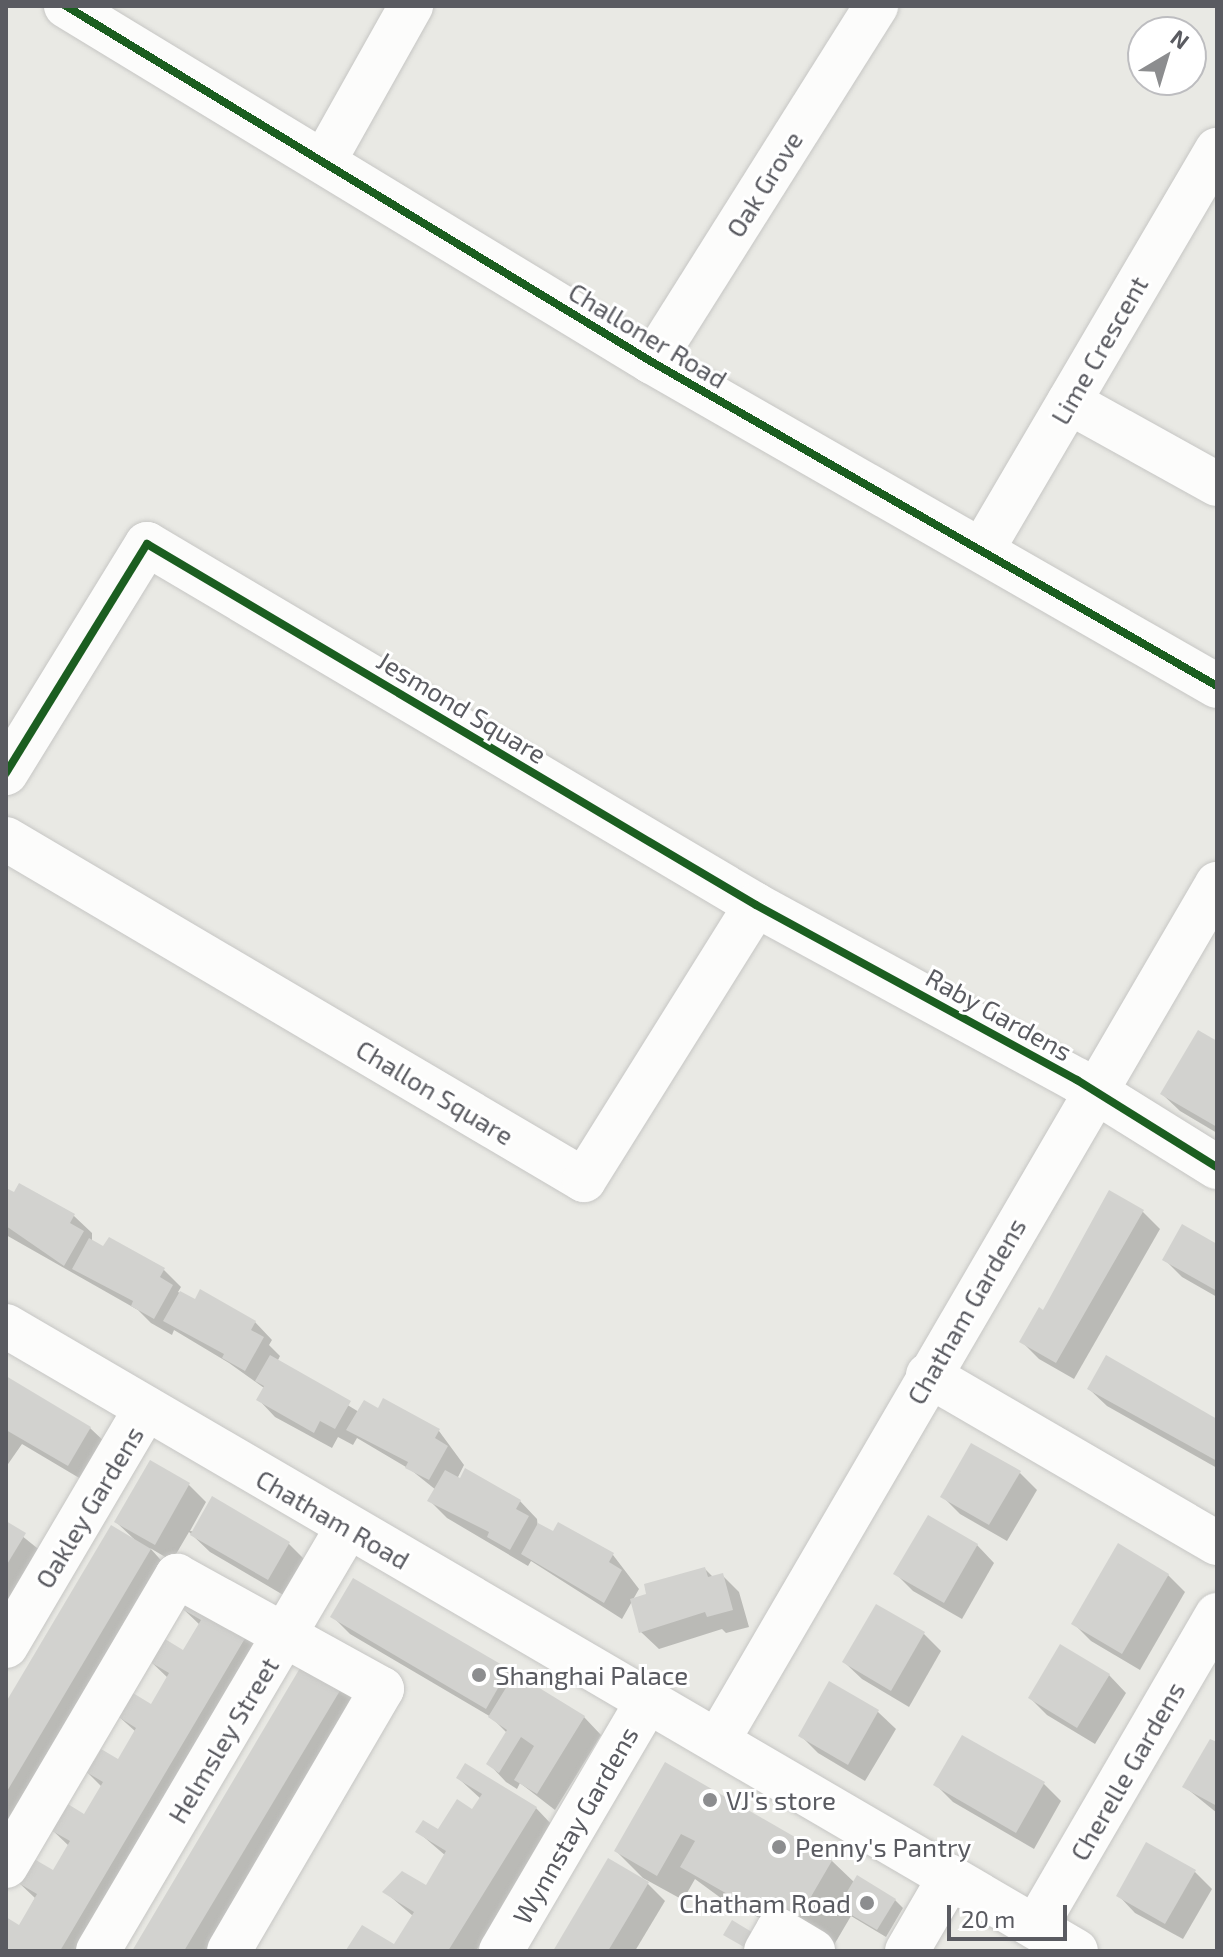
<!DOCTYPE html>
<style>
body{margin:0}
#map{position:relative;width:1223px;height:1957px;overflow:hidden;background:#e9e9e4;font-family:"Exo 2",sans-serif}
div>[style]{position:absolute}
.shadow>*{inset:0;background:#0003}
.building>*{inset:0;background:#d2d2cf}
.roads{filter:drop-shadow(0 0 2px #c6c6c4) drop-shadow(0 0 2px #c6c6c4)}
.minor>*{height:44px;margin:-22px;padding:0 22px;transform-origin:22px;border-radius:22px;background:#fcfcfb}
.cycleway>*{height:8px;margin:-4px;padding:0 4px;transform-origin:4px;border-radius:4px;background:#1b5e20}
.dots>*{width:22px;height:22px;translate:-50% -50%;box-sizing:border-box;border:4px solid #fff;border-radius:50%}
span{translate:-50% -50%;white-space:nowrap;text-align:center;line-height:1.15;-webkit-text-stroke:6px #fff;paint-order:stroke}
.street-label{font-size:26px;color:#5a5b61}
.poi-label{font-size:26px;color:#5a5b61}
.left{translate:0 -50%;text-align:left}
.right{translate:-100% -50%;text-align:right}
.frame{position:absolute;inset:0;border:8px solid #5a5b61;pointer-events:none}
.north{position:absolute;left:1127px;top:16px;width:80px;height:80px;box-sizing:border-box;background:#fff;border:2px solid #bdbdc0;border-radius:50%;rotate:38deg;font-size:22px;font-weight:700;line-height:32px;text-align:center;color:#5a5b61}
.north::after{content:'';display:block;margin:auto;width:28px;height:36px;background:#8c8d8f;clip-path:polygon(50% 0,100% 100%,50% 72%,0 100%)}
.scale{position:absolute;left:947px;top:1905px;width:120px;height:36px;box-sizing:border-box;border:4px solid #5a5b61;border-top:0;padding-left:10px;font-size:24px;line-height:28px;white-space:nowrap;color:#5a5b61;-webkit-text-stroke:6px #fff;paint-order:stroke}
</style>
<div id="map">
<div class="shadow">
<div style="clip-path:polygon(1217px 1044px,1217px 1133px,1180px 1111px,1162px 1094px)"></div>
<div style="clip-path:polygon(20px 1186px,74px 1216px,92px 1233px,92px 1243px,164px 1270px,181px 1287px,178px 1292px,195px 1302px,255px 1322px,272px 1340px,269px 1345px,280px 1356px,277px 1362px,359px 1412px,379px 1410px,439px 1431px,464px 1465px,457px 1479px,520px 1501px,537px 1519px,538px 1528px,613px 1555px,639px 1589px,622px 1619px,531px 1561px,528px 1566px,447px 1518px,430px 1501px,436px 1490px,411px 1470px,357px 1438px,353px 1445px,338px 1437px,332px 1448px,275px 1417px,258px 1399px,264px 1388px,229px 1363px,174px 1330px,172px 1335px,151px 1323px,138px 1310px,6px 1235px,6px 1190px,15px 1195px)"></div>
<div style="clip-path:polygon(1142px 1211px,1160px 1229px,1074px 1379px,1039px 1359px,1022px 1342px)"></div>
<div style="clip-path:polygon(1217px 1246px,1217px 1297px,1182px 1277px,1164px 1259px)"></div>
<div style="clip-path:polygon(6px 1378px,90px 1428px,108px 1445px,86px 1482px,22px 1444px,6px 1467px)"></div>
<div style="clip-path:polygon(1089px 1389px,1217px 1421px,1217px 1468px,1107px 1406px)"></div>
<div style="clip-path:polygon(150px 1463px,189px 1485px,206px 1502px,190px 1531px,289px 1544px,306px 1561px,285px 1596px,210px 1552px,189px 1532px,172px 1561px,150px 1548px,167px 1567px,6px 1839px,6px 1707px,134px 1539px,116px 1522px)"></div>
<div style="clip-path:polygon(1020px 1473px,1037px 1490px,1007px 1541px,960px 1514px,942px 1496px)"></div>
<div style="clip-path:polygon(6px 1523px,42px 1552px,6px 1612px)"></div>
<div style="clip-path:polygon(977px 1545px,994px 1563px,962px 1619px,913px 1591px,896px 1574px)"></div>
<div style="clip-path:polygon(705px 1569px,713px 1577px,722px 1575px,739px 1592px,749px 1627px,726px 1633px,722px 1629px,659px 1649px,641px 1632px,648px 1595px)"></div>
<div style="clip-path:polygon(1168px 1575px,1185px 1592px,1140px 1670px,1091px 1641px,1074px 1624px)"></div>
<div style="clip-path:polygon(354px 1581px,584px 1717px,601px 1735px,555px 1810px,520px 1783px,517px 1789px,506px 1782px,489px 1764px,507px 1733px,491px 1717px,350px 1634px,333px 1617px)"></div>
<div style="clip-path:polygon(180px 1606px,266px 1649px,87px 1951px,6px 1951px,6px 1919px,20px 1927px,35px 1898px,17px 1881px,54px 1873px,69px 1846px,50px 1828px,85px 1817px,102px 1787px,84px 1769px,119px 1761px,136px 1732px,116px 1714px,151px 1707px,168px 1678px,148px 1659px,184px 1652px,200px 1625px)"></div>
<div style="clip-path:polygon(924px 1634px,941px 1651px,909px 1707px,862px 1679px,844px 1662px)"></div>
<div style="clip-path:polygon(1109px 1675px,1126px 1693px,1095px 1744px,1047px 1715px,1030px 1698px)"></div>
<div style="clip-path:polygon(830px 1684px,878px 1712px,896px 1729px,865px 1781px,818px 1753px,800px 1735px)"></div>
<div style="clip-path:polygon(342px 1686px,360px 1703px,212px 1951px,135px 1951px)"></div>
<div style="clip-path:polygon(1217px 1745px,1217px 1813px,1185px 1787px)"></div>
<div style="clip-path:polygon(666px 1765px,832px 1861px,855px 1883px,895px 1900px,903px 1908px,886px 1937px,851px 1916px,831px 1950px,729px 1904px,695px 1879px,683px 1900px,643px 1878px,616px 1851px)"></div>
<div style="clip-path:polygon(458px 1778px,536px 1808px,553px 1826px,476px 1951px,350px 1951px,395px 1947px,413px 1916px,385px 1892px,426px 1888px,446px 1856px,418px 1832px,439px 1831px,473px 1812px,481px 1799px)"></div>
<div style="clip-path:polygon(1043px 1783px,1061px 1801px,1034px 1849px,953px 1802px,936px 1785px)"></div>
<div style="clip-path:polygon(1195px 1872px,1212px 1889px,1183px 1939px,1135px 1913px,1118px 1895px)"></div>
<div style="clip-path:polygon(646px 1882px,665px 1901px,635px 1951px,556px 1951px)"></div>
</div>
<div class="building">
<div style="clip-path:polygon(1198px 1030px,1217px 1041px,1217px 1127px,1160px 1094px)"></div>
<div style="clip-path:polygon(19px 1183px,75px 1214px,70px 1223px,84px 1231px,64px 1266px,6px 1226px,6px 1188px,14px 1192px)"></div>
<div style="clip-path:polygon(1109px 1190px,1144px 1210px,1056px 1363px,1019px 1342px,1039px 1307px,1043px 1310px)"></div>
<div style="clip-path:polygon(1182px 1224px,1217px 1244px,1217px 1291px,1162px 1260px)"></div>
<div style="clip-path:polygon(109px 1237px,165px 1268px,160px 1277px,173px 1285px,154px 1319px,131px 1306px,133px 1301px,72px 1269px,89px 1238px,103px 1246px)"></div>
<div style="clip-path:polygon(200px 1289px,256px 1321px,251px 1330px,264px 1337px,245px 1371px,222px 1358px,224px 1354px,163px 1321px,180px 1291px,195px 1299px)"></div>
<div style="clip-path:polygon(270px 1355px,351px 1401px,335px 1429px,320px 1421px,314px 1433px,256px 1400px,264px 1386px,255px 1381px)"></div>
<div style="clip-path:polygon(1106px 1355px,1217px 1419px,1217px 1461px,1087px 1389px)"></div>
<div style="clip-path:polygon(6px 1376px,91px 1427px,68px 1466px,6px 1430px)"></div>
<div style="clip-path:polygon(383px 1398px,440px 1429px,435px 1438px,448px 1446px,429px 1480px,405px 1468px,408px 1462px,346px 1430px,364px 1400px,378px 1408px)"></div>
<div style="clip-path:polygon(971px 1443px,1021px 1471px,989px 1525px,940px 1497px)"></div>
<div style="clip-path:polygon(150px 1460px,190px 1483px,155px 1545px,114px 1522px)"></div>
<div style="clip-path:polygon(465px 1468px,521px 1500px,516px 1509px,529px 1516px,510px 1550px,487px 1537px,489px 1532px,427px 1501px,445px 1470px,460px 1478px)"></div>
<div style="clip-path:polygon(212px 1496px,290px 1542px,268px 1580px,190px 1535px)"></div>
<div style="clip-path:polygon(928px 1515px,978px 1544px,944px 1603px,893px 1574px)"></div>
<div style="clip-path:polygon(6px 1521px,26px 1533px,6px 1566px)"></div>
<div style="clip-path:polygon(558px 1522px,614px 1553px,609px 1562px,622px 1570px,604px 1603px,521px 1554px,538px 1523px,553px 1531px)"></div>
<div style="clip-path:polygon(111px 1525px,151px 1549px,6px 1793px,6px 1702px)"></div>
<div style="clip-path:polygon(1118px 1543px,1169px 1574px,1122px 1654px,1071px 1624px)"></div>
<div style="clip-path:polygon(705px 1567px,708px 1577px,723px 1573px,733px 1610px,707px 1617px,705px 1612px,639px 1633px,630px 1599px,646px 1594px,644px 1584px)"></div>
<div style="clip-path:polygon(353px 1578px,509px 1669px,486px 1709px,330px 1617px)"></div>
<div style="clip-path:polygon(186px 1592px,250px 1630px,60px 1951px,6px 1951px,6px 1917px,19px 1925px,37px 1894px,15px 1881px,29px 1856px,53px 1870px,70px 1841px,47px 1828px,63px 1801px,84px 1814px,103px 1782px,81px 1769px,88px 1758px,94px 1761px,101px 1749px,118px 1759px,136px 1728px,114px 1714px,128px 1690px,151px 1704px,169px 1673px,145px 1659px,160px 1636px,183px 1650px,201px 1620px,177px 1606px)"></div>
<div style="clip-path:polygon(876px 1604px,925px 1632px,891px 1691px,842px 1662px)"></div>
<div style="clip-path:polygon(1060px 1644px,1110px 1674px,1077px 1728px,1028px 1698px)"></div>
<div style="clip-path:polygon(303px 1663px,344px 1684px,184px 1951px,132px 1951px)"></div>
<div style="clip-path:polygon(515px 1673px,585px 1716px,537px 1794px,514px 1780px,534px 1746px,521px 1737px,499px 1773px,486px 1764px,507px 1730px,488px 1717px)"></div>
<div style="clip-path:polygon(829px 1681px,879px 1710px,848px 1765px,798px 1736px)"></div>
<div style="clip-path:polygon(962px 1735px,1045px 1782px,1016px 1833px,933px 1785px)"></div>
<div style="clip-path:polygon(1210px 1739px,1217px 1742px,1217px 1806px,1182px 1787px)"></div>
<div style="clip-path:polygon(665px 1762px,833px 1859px,798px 1919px,781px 1909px,771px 1919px,680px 1867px,695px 1841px,681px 1834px,657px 1876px,614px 1851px)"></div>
<div style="clip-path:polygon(465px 1763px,537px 1807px,448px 1951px,346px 1950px,362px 1925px,394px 1944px,414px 1912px,382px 1892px,402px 1871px,426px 1885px,446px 1851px,415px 1832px,423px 1820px,438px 1829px,457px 1799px,472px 1809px,482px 1794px,456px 1778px)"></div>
<div style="clip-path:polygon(1146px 1842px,1196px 1870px,1165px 1924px,1116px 1896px)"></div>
<div style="clip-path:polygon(608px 1858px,649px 1882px,632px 1911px,608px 1951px,553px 1951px)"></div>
<div style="clip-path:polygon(857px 1875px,896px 1899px,877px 1930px,838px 1907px)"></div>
<div style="clip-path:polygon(732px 1920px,760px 1937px,751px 1951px,723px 1935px)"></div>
</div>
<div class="roads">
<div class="minor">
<div style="left:66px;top:6px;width:686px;rotate:31.28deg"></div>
<div style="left:652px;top:362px;width:651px;rotate:29.83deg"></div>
<div style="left:324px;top:161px;width:178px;rotate:-60.7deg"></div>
<div style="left:652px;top:362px;width:421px;rotate:-57.8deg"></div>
<div style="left:1069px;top:402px;width:169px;rotate:29deg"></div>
<div style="left:982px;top:550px;width:464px;rotate:-59.6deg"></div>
<div style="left:6px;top:773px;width:269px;rotate:-58.4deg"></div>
<div style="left:147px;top:544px;width:708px;rotate:30.66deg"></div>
<div style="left:756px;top:905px;width:366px;rotate:28.6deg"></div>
<div style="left:1077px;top:1080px;width:165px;rotate:31.9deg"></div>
<div style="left:6px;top:839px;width:671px;rotate:30.54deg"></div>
<div style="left:584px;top:1180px;width:324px;rotate:-58deg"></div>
<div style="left:6px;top:1326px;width:1239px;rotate:30.29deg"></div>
<div style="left:928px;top:1375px;width:334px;rotate:30.2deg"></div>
<div style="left:6px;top:1646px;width:276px;rotate:-59.5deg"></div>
<div style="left:718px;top:1740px;width:991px;rotate:-59.76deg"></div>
<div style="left:6px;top:1866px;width:337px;rotate:-59.5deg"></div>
<div style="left:177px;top:1576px;width:234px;rotate:28.9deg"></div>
<div style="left:382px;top:1689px;width:303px;rotate:120.3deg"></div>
<div style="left:1036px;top:1926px;width:360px;rotate:-59.8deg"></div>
<div style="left:98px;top:1951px;width:491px;rotate:-59.5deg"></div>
<div style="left:501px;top:1951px;width:292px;rotate:-59.6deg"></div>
<div style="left:766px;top:1951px;width:24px;rotate:-60deg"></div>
<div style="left:778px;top:1930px;width:41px;rotate:31deg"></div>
<div style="left:907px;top:1951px;width:86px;rotate:-59.8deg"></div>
</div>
</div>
<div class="cycleway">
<div style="left:66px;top:6px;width:686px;rotate:31.28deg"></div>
<div style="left:652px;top:362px;width:651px;rotate:29.83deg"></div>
<div style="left:6px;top:773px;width:269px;rotate:-58.4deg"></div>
<div style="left:147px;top:544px;width:708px;rotate:30.66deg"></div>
<div style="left:756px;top:905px;width:366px;rotate:28.6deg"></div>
<div style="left:1077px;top:1080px;width:165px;rotate:31.9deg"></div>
</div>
<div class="dots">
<div style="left:479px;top:1675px;background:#8c8d8f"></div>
<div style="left:710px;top:1800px;background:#8c8d8f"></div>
<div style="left:779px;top:1847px;background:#8c8d8f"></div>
<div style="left:867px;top:1903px;background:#8c8d8f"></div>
</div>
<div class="street-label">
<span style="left:764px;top:184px;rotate:-58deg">Oak Grove</span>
<span style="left:648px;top:335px;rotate:31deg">Challoner Road</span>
<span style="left:1099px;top:350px;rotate:-60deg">Lime Crescent</span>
<span style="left:462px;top:707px;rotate:31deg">Jesmond Square</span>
<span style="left:999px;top:1014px;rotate:29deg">Raby Gardens</span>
<span style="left:435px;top:1092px;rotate:31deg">Challon Square</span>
<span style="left:966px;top:1311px;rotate:-60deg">Chatham Gardens</span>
<span style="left:89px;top:1507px;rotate:-59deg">Oakley Gardens</span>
<span style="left:333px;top:1519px;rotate:30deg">Chatham Road</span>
<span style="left:223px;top:1740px;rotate:-59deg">Helmsley Street</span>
<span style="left:1127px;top:1771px;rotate:-60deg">Cherelle Gardens</span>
<span style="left:575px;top:1825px;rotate:-60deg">Wynnstay Gardens</span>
</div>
<div class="poi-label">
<span class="left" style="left:495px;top:1675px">Shanghai Palace</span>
<span class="left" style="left:726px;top:1800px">VJ's store</span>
<span class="left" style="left:795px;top:1847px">Penny's Pantry</span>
<span class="right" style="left:851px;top:1903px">Chatham Road</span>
</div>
<div class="frame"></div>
<div class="north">N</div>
<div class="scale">20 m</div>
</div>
